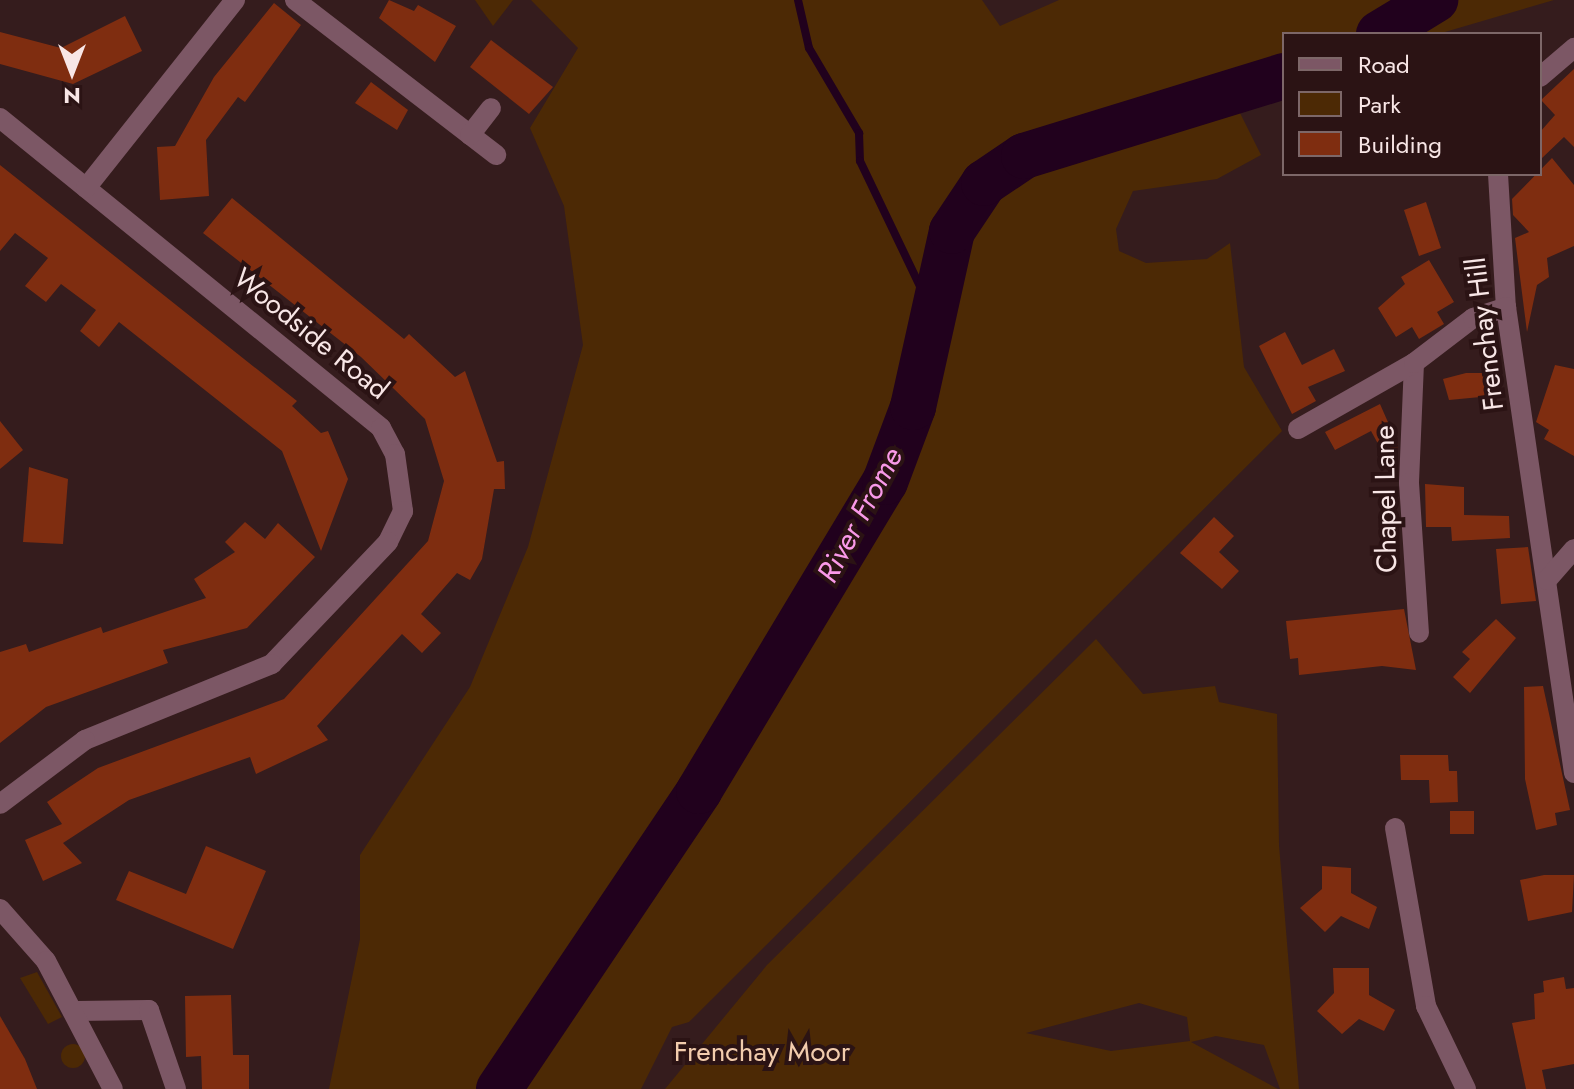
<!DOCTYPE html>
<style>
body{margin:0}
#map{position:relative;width:1574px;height:1089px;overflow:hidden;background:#351c1d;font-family:Jost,sans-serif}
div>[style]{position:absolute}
.green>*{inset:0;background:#4c2905}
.round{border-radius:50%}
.stream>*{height:8px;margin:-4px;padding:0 4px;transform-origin:4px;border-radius:4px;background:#21011d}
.river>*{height:46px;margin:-23px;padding:0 23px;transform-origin:23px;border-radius:23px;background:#21011d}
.building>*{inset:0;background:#7f2d10}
.minor>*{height:20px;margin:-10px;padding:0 10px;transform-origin:10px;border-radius:10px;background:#7c5765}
.tertiary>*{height:20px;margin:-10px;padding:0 10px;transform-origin:10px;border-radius:10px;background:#7c5765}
span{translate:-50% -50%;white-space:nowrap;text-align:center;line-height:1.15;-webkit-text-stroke:8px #2b1314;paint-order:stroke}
.street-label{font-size:28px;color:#f8e6e6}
.park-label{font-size:28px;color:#f2ccad}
.water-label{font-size:30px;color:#f999e8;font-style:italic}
.legend{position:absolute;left:1282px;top:32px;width:260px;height:144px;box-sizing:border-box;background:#2b1314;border:2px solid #7d6768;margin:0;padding:10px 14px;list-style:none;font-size:24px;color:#f8e6e6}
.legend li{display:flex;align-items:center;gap:16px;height:40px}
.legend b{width:40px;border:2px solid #7d6768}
.north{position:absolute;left:32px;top:32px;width:80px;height:80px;-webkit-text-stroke:6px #2b1314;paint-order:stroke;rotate:180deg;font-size:22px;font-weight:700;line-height:32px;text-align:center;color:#f8e6e6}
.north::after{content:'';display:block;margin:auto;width:28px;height:36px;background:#f8e6e6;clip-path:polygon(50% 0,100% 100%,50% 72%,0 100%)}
</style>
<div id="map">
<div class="green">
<div style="clip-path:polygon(475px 0,513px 0,493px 26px)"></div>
<div style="clip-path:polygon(531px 0,982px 0,1000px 26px,1059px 0,1554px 0,1438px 34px,1284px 34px,1284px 92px,1239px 111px,1261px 155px,1217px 179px,1133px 191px,1116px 229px,1119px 251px,1146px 263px,1207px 259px,1230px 243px,1244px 367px,1282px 431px,689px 1022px,672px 1027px,641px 1089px,329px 1089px,360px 939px,360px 855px,470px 687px,528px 547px,583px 345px,564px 206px,530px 128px,578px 48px)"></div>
<div style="clip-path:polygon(evenodd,1096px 639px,1143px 694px,1215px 686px,1219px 702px,1277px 714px,1279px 845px,1299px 1089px,1280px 1089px,1264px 1045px,1216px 1036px,1191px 1042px,1278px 1089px,665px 1089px,767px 965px,1096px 639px,1139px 1003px,1187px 1017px,1190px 1041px,1111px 1051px,1026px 1033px,1139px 1003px)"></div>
<div style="clip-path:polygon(37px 972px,62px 1017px,48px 1024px,20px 978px)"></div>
<div class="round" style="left:61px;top:1044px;width:24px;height:24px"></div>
</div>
<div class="stream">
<div style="left:798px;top:0;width:49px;rotate:77.1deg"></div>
<div style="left:809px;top:48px;width:99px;rotate:59.5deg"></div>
<div style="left:859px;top:133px;width:28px;rotate:88deg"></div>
<div style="left:860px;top:161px;width:164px;rotate:64.4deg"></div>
</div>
<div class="river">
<div style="left:1379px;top:34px;width:66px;rotate:-31.3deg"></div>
<div style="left:499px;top:1089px;width:359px;rotate:-56.1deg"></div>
<div style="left:699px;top:791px;width:361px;rotate:-59deg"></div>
<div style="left:885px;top:482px;width:80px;rotate:-69.5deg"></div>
<div style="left:913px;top:407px;width:180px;rotate:-77.5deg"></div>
<div style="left:952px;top:231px;width:58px;rotate:-56.3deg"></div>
<div style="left:984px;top:183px;width:48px;rotate:-34deg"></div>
<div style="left:1024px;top:156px;width:272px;rotate:-17.1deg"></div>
</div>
<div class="building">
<div style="clip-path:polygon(389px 0,414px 11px,418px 5px,456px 26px,435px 62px,379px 18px)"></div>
<div style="clip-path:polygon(274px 3px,301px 25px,245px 102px,238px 97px,206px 140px,209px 196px,160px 200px,157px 147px,175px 146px,214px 77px)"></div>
<div style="clip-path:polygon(125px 16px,142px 51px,73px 84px,0 64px,0 32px,61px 48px)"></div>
<div style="clip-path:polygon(491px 40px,553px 87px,529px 114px,470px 67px)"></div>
<div style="clip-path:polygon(1574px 69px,1574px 147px,1564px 137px,1540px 160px,1540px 132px,1555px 115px,1541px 100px)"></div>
<div style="clip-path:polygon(371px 82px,408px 110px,397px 130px,355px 103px)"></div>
<div style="clip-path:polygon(1552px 158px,1574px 185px,1574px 246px,1547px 258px,1549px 277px,1537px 285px,1527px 332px,1515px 238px,1529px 232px,1513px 215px,1512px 199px)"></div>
<div style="clip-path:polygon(0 165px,297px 401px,292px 406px,321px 433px,328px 431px,348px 479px,321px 551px,282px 451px,119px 322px,99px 347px,80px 331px,96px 310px,61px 284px,46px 302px,25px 286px,48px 258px,15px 233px,0 251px)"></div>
<div style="clip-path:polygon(232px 198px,404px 339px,409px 334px,455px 377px,465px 371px,497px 462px,504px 461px,505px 489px,494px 489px,482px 559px,470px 580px,457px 573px,421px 614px,441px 633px,422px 653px,402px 634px,317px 726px,328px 740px,256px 774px,250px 757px,129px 800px,63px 843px,82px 863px,43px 881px,25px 840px,62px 824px,47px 802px,98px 768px,284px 699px,428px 541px,444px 481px,425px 419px,361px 357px,203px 233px)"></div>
<div style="clip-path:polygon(1426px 202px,1441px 248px,1419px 256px,1404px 210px)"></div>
<div style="clip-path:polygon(1429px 260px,1454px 302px,1437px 312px,1444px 324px,1419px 339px,1412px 327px,1396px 337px,1378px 308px,1405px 284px,1401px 277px)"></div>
<div style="clip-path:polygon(1285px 332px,1302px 365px,1334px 349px,1345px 371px,1308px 387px,1316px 401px,1292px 414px,1259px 346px)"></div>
<div style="clip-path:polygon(1555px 365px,1574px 369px,1574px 456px,1544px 439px,1549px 430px,1536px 422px)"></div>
<div style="clip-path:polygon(1466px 373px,1485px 373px,1491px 396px,1449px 400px,1443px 379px)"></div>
<div style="clip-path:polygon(1380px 404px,1398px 445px,1394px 473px,1371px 431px,1335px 450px,1325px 432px)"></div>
<div style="clip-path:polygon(0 421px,23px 450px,0 469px)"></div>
<div style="clip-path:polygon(29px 467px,68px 479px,63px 544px,23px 542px)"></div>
<div style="clip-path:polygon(1425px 484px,1464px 487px,1464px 515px,1509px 516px,1510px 538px,1452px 541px,1451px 527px,1426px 527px)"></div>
<div style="clip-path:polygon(1214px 517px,1234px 536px,1219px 552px,1239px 571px,1222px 589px,1180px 553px)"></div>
<div style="clip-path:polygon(245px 522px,265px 539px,278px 523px,315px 557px,247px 628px,163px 650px,168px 663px,46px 707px,0 743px,0 652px,26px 644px,29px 652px,101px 627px,103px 633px,206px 598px,194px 579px,235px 552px,225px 542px)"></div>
<div style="clip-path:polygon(1528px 547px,1536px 601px,1501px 604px,1496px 549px)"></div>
<div style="clip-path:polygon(1404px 609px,1416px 670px,1382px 666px,1299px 675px,1298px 658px,1290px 659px,1286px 621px)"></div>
<div style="clip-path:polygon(1496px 619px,1516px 638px,1470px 693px,1453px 677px,1470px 659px,1462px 652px)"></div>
<div style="clip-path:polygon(1543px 686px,1570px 810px,1555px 813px,1557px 825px,1536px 830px,1525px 779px,1524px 687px)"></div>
<div style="clip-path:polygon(1400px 755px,1448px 755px,1449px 771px,1457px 771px,1458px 802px,1430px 803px,1429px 780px,1401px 780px)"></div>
<div style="clip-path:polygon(1450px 811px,1474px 811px,1474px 834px,1450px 834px)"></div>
<div style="clip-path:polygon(206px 846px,266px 871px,233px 949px,116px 900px,129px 871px,186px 894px)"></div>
<div style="clip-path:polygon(1322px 866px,1351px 868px,1351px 893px,1377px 907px,1369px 929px,1341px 916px,1325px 932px,1300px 908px,1322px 889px)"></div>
<div style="clip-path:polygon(1544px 875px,1574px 875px,1572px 912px,1528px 921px,1520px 880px)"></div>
<div style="clip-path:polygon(1333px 968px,1369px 968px,1369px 995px,1395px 1010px,1384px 1031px,1359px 1019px,1342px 1034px,1317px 1011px,1334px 993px)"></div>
<div style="clip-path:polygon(1564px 977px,1566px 989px,1574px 988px,1574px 1064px,1542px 1070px,1546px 1089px,1526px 1089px,1512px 1023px,1535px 1019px,1534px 994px,1544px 992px,1543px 981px)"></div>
<div style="clip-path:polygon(231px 995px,233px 1055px,249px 1055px,249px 1089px,202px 1089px,201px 1056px,186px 1057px,185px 996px)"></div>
<div style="clip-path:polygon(0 1016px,25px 1059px,37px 1089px,0 1089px)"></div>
</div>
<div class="minor">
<div style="left:295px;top:0;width:254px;rotate:37.6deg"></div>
<div style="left:1540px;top:77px;width:45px;rotate:-40.5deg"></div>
<div style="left:0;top:118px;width:491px;rotate:39.1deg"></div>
<div style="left:381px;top:428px;width:30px;rotate:62deg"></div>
<div style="left:395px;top:454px;width:58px;rotate:82deg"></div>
<div style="left:403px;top:511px;width:34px;rotate:116deg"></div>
<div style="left:388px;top:542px;width:168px;rotate:133.6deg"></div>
<div style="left:272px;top:664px;width:202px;rotate:157.9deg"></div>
<div style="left:85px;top:740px;width:106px;rotate:143deg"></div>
<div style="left:470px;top:135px;width:34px;rotate:-52deg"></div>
<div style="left:1498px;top:174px;width:133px;rotate:86.6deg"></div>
<div style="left:1506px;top:307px;width:471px;rotate:81.7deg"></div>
<div style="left:86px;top:188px;width:240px;rotate:-51.6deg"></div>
<div style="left:1414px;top:363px;width:120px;rotate:92.4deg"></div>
<div style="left:1409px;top:483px;width:150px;rotate:86.2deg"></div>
<div style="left:1298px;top:429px;width:133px;rotate:-29.6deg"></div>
<div style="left:1414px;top:363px;width:74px;rotate:-37.3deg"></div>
<div style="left:1473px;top:318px;width:35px;rotate:-18deg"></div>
<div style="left:1547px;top:580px;width:41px;rotate:-48.9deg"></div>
<div style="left:1395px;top:828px;width:181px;rotate:80.1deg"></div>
<div style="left:1426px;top:1006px;width:92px;rotate:64.3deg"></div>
<div style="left:76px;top:1011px;width:73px;rotate:-0.8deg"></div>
<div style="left:149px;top:1010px;width:83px;rotate:71.1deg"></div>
</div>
<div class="tertiary">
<div style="left:0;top:909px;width:69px;rotate:48.5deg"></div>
<div style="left:46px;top:961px;width:144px;rotate:62.4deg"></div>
</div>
<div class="street-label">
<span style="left:311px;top:334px;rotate:39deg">Woodside Road</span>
<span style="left:1485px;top:334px;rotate:-97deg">Frenchay Hill</span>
<span style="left:1386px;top:499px;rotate:-91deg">Chapel Lane</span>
</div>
<div class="park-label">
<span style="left:762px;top:1052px">Frenchay Moor</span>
</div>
<div class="water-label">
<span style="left:860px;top:515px;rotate:-62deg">River Frome</span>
</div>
<ul class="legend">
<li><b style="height:10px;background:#7c5765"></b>Road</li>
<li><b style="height:22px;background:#4c2905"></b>Park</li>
<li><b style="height:22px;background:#7f2d10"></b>Building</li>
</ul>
<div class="north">N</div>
</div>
